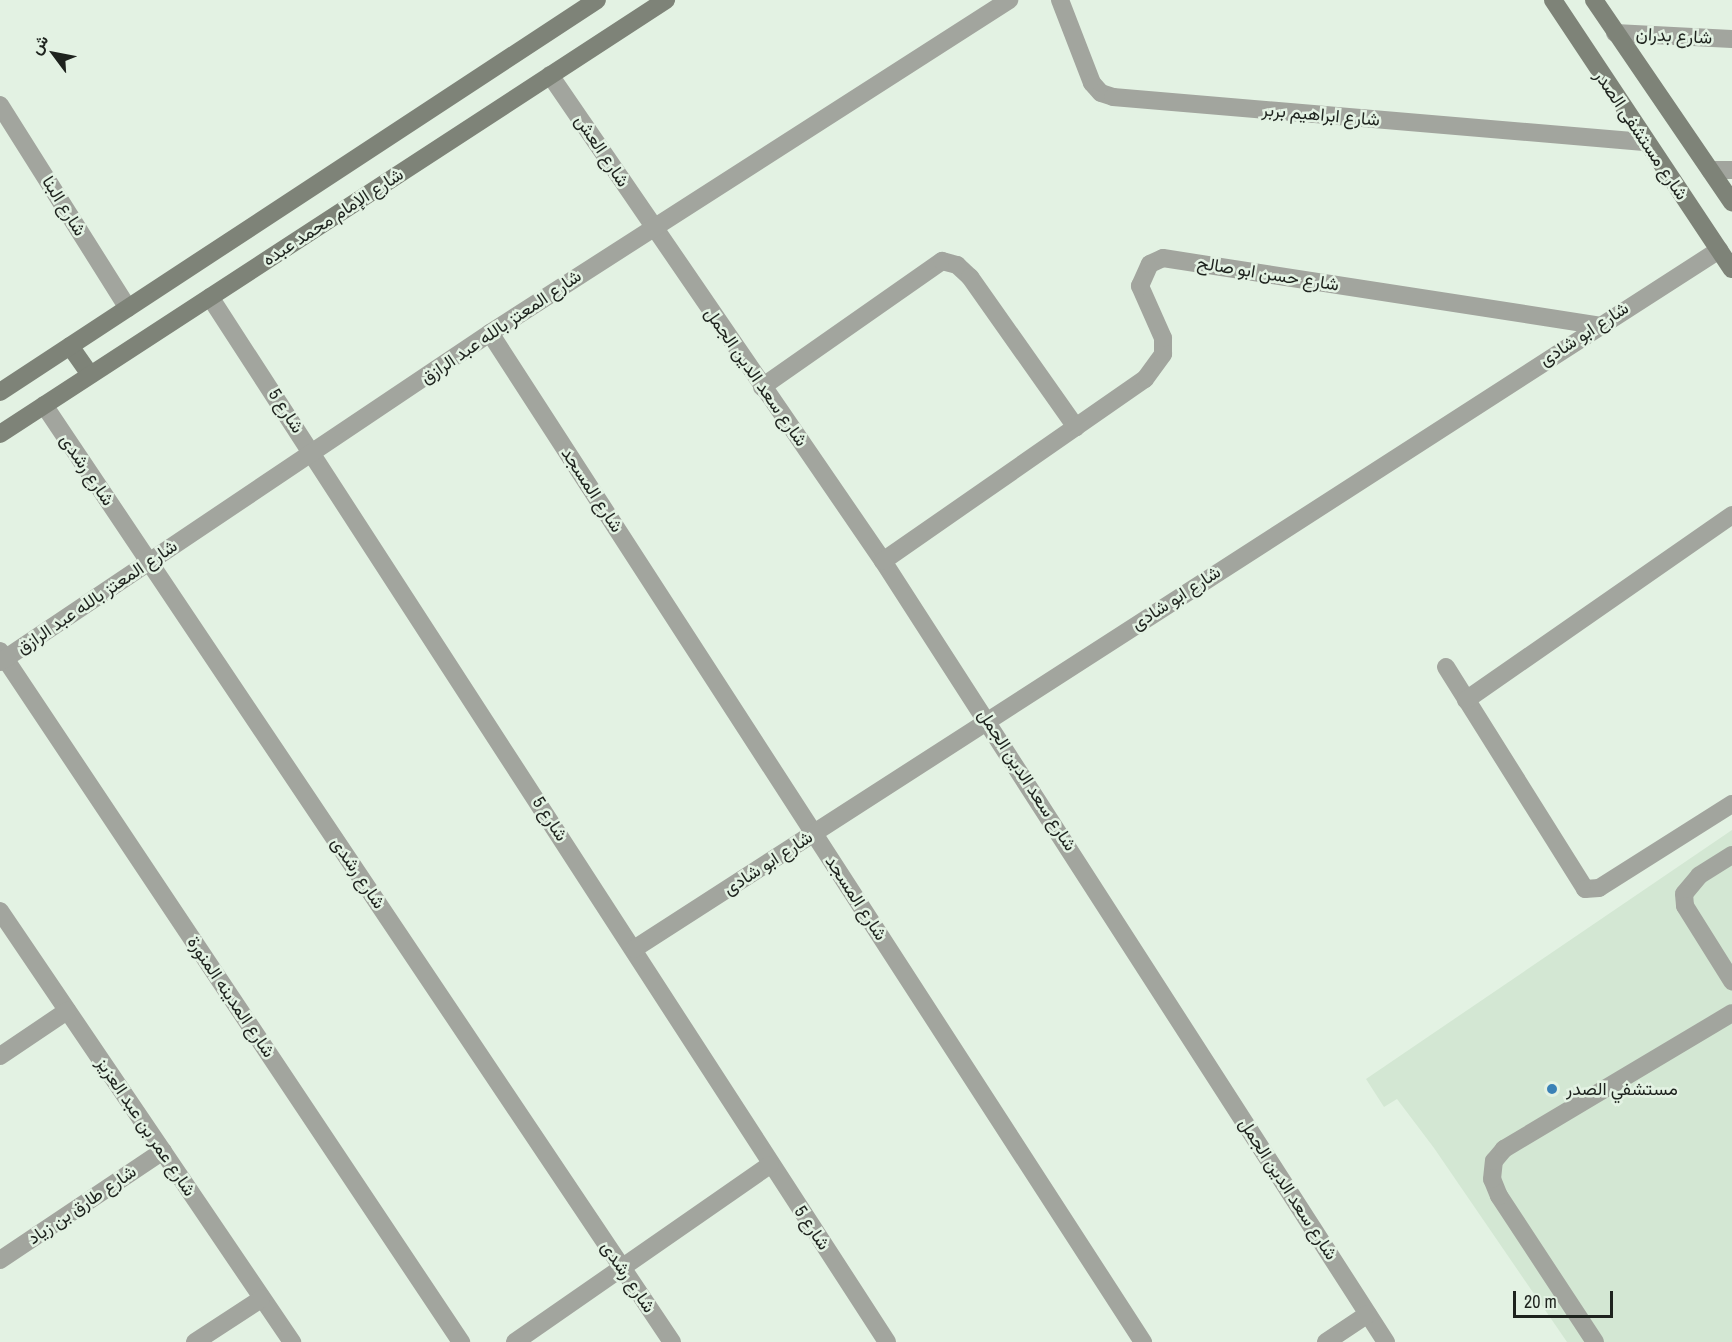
<!DOCTYPE html>
<meta charset="utf-8">
<style>
body{margin:0}
#map{position:relative;width:1732px;height:1342px;overflow:hidden;background:#e3f2e3;font-family:"Archivo Narrow",Vazirmatn,sans-serif}
div>[style]{position:absolute}
.built>*{inset:0;background:#d3e7d3}
.lane>*{height:18px;margin:-9px;padding:0 9px;transform-origin:9px;border-radius:9px;background:#a2a59e}
.street>*{height:18px;margin:-9px;padding:0 9px;transform-origin:9px;border-radius:9px;background:#a2a59e}
.secondary>*{height:18px;margin:-9px;padding:0 9px;transform-origin:9px;border-radius:9px;background:#7e8378}
.dots>*{width:16px;height:16px;translate:-50% -50%;box-sizing:border-box;border:3px solid #e3f2e3;border-radius:50%}
span{translate:-50% -50%;white-space:nowrap;text-align:center;line-height:1.15;-webkit-text-stroke:5px #e3f2e3;paint-order:stroke}
.street-label{font-size:18px;color:#1e231e}
.poi-label{font-size:18px;color:#1e231e}
.left{translate:0 -50%;text-align:left}
.north{position:absolute;left:24px;top:24px;width:60px;height:60px;-webkit-text-stroke:4px #e3f2e3;paint-order:stroke;rotate:302deg;font-size:16px;font-weight:700;line-height:24px;text-align:center;color:#1e231e}
.north::after{content:'';display:block;margin:auto;width:21px;height:27px;background:#1e231e;clip-path:polygon(50% 0,100% 100%,50% 72%,0 100%)}
.scale{position:absolute;left:1513px;top:1291px;width:100px;height:27px;box-sizing:border-box;border:3px solid #1e231e;border-top:0;padding-left:8px;font-size:18px;line-height:21px;white-space:nowrap;color:#1e231e;-webkit-text-stroke:4px #e3f2e3;paint-order:stroke}
</style>
<div id="map">
<div class="built">
<div style="clip-path:polygon(1732px 830px,1732px 1342px,1567px 1342px,1434px 1148px,1397px 1099px,1384px 1107px,1366px 1079px)"></div>
</div>
<div class="lane">
<div style="left:1446px;top:667px;width:262px;rotate:57.9deg"></div>
<div style="left:1585px;top:889px;width:14px;rotate:-4deg"></div>
<div style="left:1599px;top:888px;width:157px;rotate:-32.3deg"></div>
<div style="left:1466px;top:700px;width:324px;rotate:-34.8deg"></div>
<div style="left:1732px;top:855px;width:39px;rotate:148deg"></div>
<div style="left:1699px;top:876px;width:23px;rotate:130deg"></div>
<div style="left:1684px;top:894px;width:12px;rotate:85deg"></div>
<div style="left:1685px;top:906px;width:89px;rotate:57.9deg"></div>
<div style="left:1595px;top:1342px;width:175px;rotate:-123.3deg"></div>
<div style="left:1499px;top:1196px;width:18px;rotate:-112deg"></div>
<div style="left:1492px;top:1179px;width:18px;rotate:-84deg"></div>
<div style="left:1494px;top:1161px;width:16px;rotate:-50deg"></div>
<div style="left:1504px;top:1149px;width:265px;rotate:-30.8deg"></div>
</div>
<div class="street">
<div style="left:1060px;top:0;width:89px;rotate:68.9deg"></div>
<div style="left:1092px;top:83px;width:13px;rotate:48deg"></div>
<div style="left:1101px;top:93px;width:13px;rotate:18deg"></div>
<div style="left:1113px;top:97px;width:533px;rotate:4.84deg"></div>
<div style="left:1615px;top:33px;width:117px;rotate:2.9deg"></div>
<div style="left:550px;top:75px;width:589px;rotate:55.58deg"></div>
<div style="left:883px;top:561px;width:929px;rotate:57.22deg"></div>
<div style="left:0;top:105px;width:240px;rotate:57.8deg"></div>
<div style="left:1710px;top:170px;width:22px"></div>
<div style="left:210px;top:297px;width:1245px;rotate:57.06deg"></div>
<div style="left:490px;top:333px;width:1202px;rotate:57.09deg"></div>
<div style="left:762px;top:387px;width:220px;rotate:-35deg"></div>
<div style="left:942px;top:261px;width:16px;rotate:15deg"></div>
<div style="left:957px;top:265px;width:18px;rotate:43deg"></div>
<div style="left:970px;top:277px;width:184px;rotate:54.8deg"></div>
<div style="left:44px;top:405px;width:1128px;rotate:56.17deg"></div>
<div style="left:883px;top:561px;width:319px;rotate:-34.8deg"></div>
<div style="left:1145px;top:379px;width:31px;rotate:-54deg"></div>
<div style="left:1163px;top:354px;width:16px;rotate:-90deg"></div>
<div style="left:1163px;top:338px;width:57px;rotate:-113.9deg"></div>
<div style="left:1140px;top:286px;width:24px;rotate:-66deg"></div>
<div style="left:1150px;top:264px;width:14px;rotate:-25deg"></div>
<div style="left:1163px;top:258px;width:440px;rotate:8.8deg"></div>
<div style="left:0;top:651px;width:831px;rotate:56.29deg"></div>
<div style="left:0;top:662px;width:590px;rotate:-33.88deg"></div>
<div style="left:490px;top:333px;width:617px;rotate:-32.68deg"></div>
<div style="left:0;top:911px;width:521px;rotate:55.88deg"></div>
<div style="left:634px;top:949px;width:1291px;rotate:-32.79deg"></div>
<div style="left:0;top:1056px;width:81px;rotate:-33.9deg"></div>
<div style="left:0;top:1260px;width:196px;rotate:-33.8deg"></div>
<div style="left:195px;top:1342px;width:79px;rotate:-33.1deg"></div>
<div style="left:515px;top:1342px;width:310px;rotate:-34.8deg"></div>
<div style="left:1326px;top:1342px;width:50px;rotate:-33.7deg"></div>
</div>
<div class="secondary">
<div style="left:1553px;top:0;width:323px;rotate:56.4deg"></div>
<div style="left:1594px;top:0;width:245px;rotate:55.7deg"></div>
<div style="left:70px;top:346px;width:35px;rotate:55deg"></div>
<div style="left:0;top:392px;width:714px;rotate:-33.29deg"></div>
<div style="left:0;top:434px;width:795px;rotate:-33.09deg"></div>
</div>
<div class="dots">
<div style="left:1552px;top:1089px;background:#3a81b6"></div>
</div>
<div class="street-label">
<span style="left:1674px;top:36px;rotate:3deg">شارع بدران</span>
<span style="left:1321px;top:115px;rotate:5deg">شارع ابراهيم بربر</span>
<span style="left:1641px;top:135px;rotate:56deg">شارع مستشفى الصدر</span>
<span style="left:602px;top:151px;rotate:56deg">شارع العش</span>
<span style="left:64px;top:206px;rotate:58deg">شارع البنا</span>
<span style="left:333px;top:217px;rotate:-33deg">شارع الإمام محمد عبده</span>
<span style="left:1268px;top:274px;rotate:9deg">شارع حسن ابو صالح</span>
<span style="left:501px;top:327px;rotate:-34deg">شارع المعتز بالله عبد الرازق</span>
<span style="left:1584px;top:334px;rotate:-33deg">شارع ابو شادى</span>
<span style="left:756px;top:377px;rotate:55deg">شارع سعد الدين الجمل</span>
<span style="left:286px;top:411px;rotate:57deg">شارع 5</span>
<span style="left:87px;top:470px;rotate:56deg">شارع رشدى</span>
<span style="left:592px;top:490px;rotate:57deg">شارع المسجد</span>
<span style="left:97px;top:597px;rotate:-34deg">شارع المعتز بالله عبد الرازق</span>
<span style="left:1176px;top:598px;rotate:-33deg">شارع ابو شادى</span>
<span style="left:1027px;top:780px;rotate:57deg">شارع سعد الدين الجمل</span>
<span style="left:550px;top:819px;rotate:57deg">شارع 5</span>
<span style="left:768px;top:863px;rotate:-33deg">شارع ابو شادى</span>
<span style="left:358px;top:873px;rotate:56deg">شارع رشدى</span>
<span style="left:856px;top:898px;rotate:57deg">شارع المسجد</span>
<span style="left:231px;top:997px;rotate:56deg">شارع المدينه المنورة</span>
<span style="left:146px;top:1127px;rotate:56deg">شارع عمر بن عبد العزيز</span>
<span style="left:1288px;top:1189px;rotate:57deg">شارع سعد الدين الجمل</span>
<span style="left:82px;top:1205px;rotate:-34deg">شارع طارق بن زياد</span>
<span style="left:812px;top:1228px;rotate:56deg">شارع 5</span>
<span style="left:628px;top:1277px;rotate:56deg">شارع رشدى</span>
</div>
<div class="poi-label">
<span class="left" style="left:1566px;top:1089px">مستشفي الصدر</span>
</div>
<div class="north">ش</div>
<div class="scale">20 m</div>
</div>
